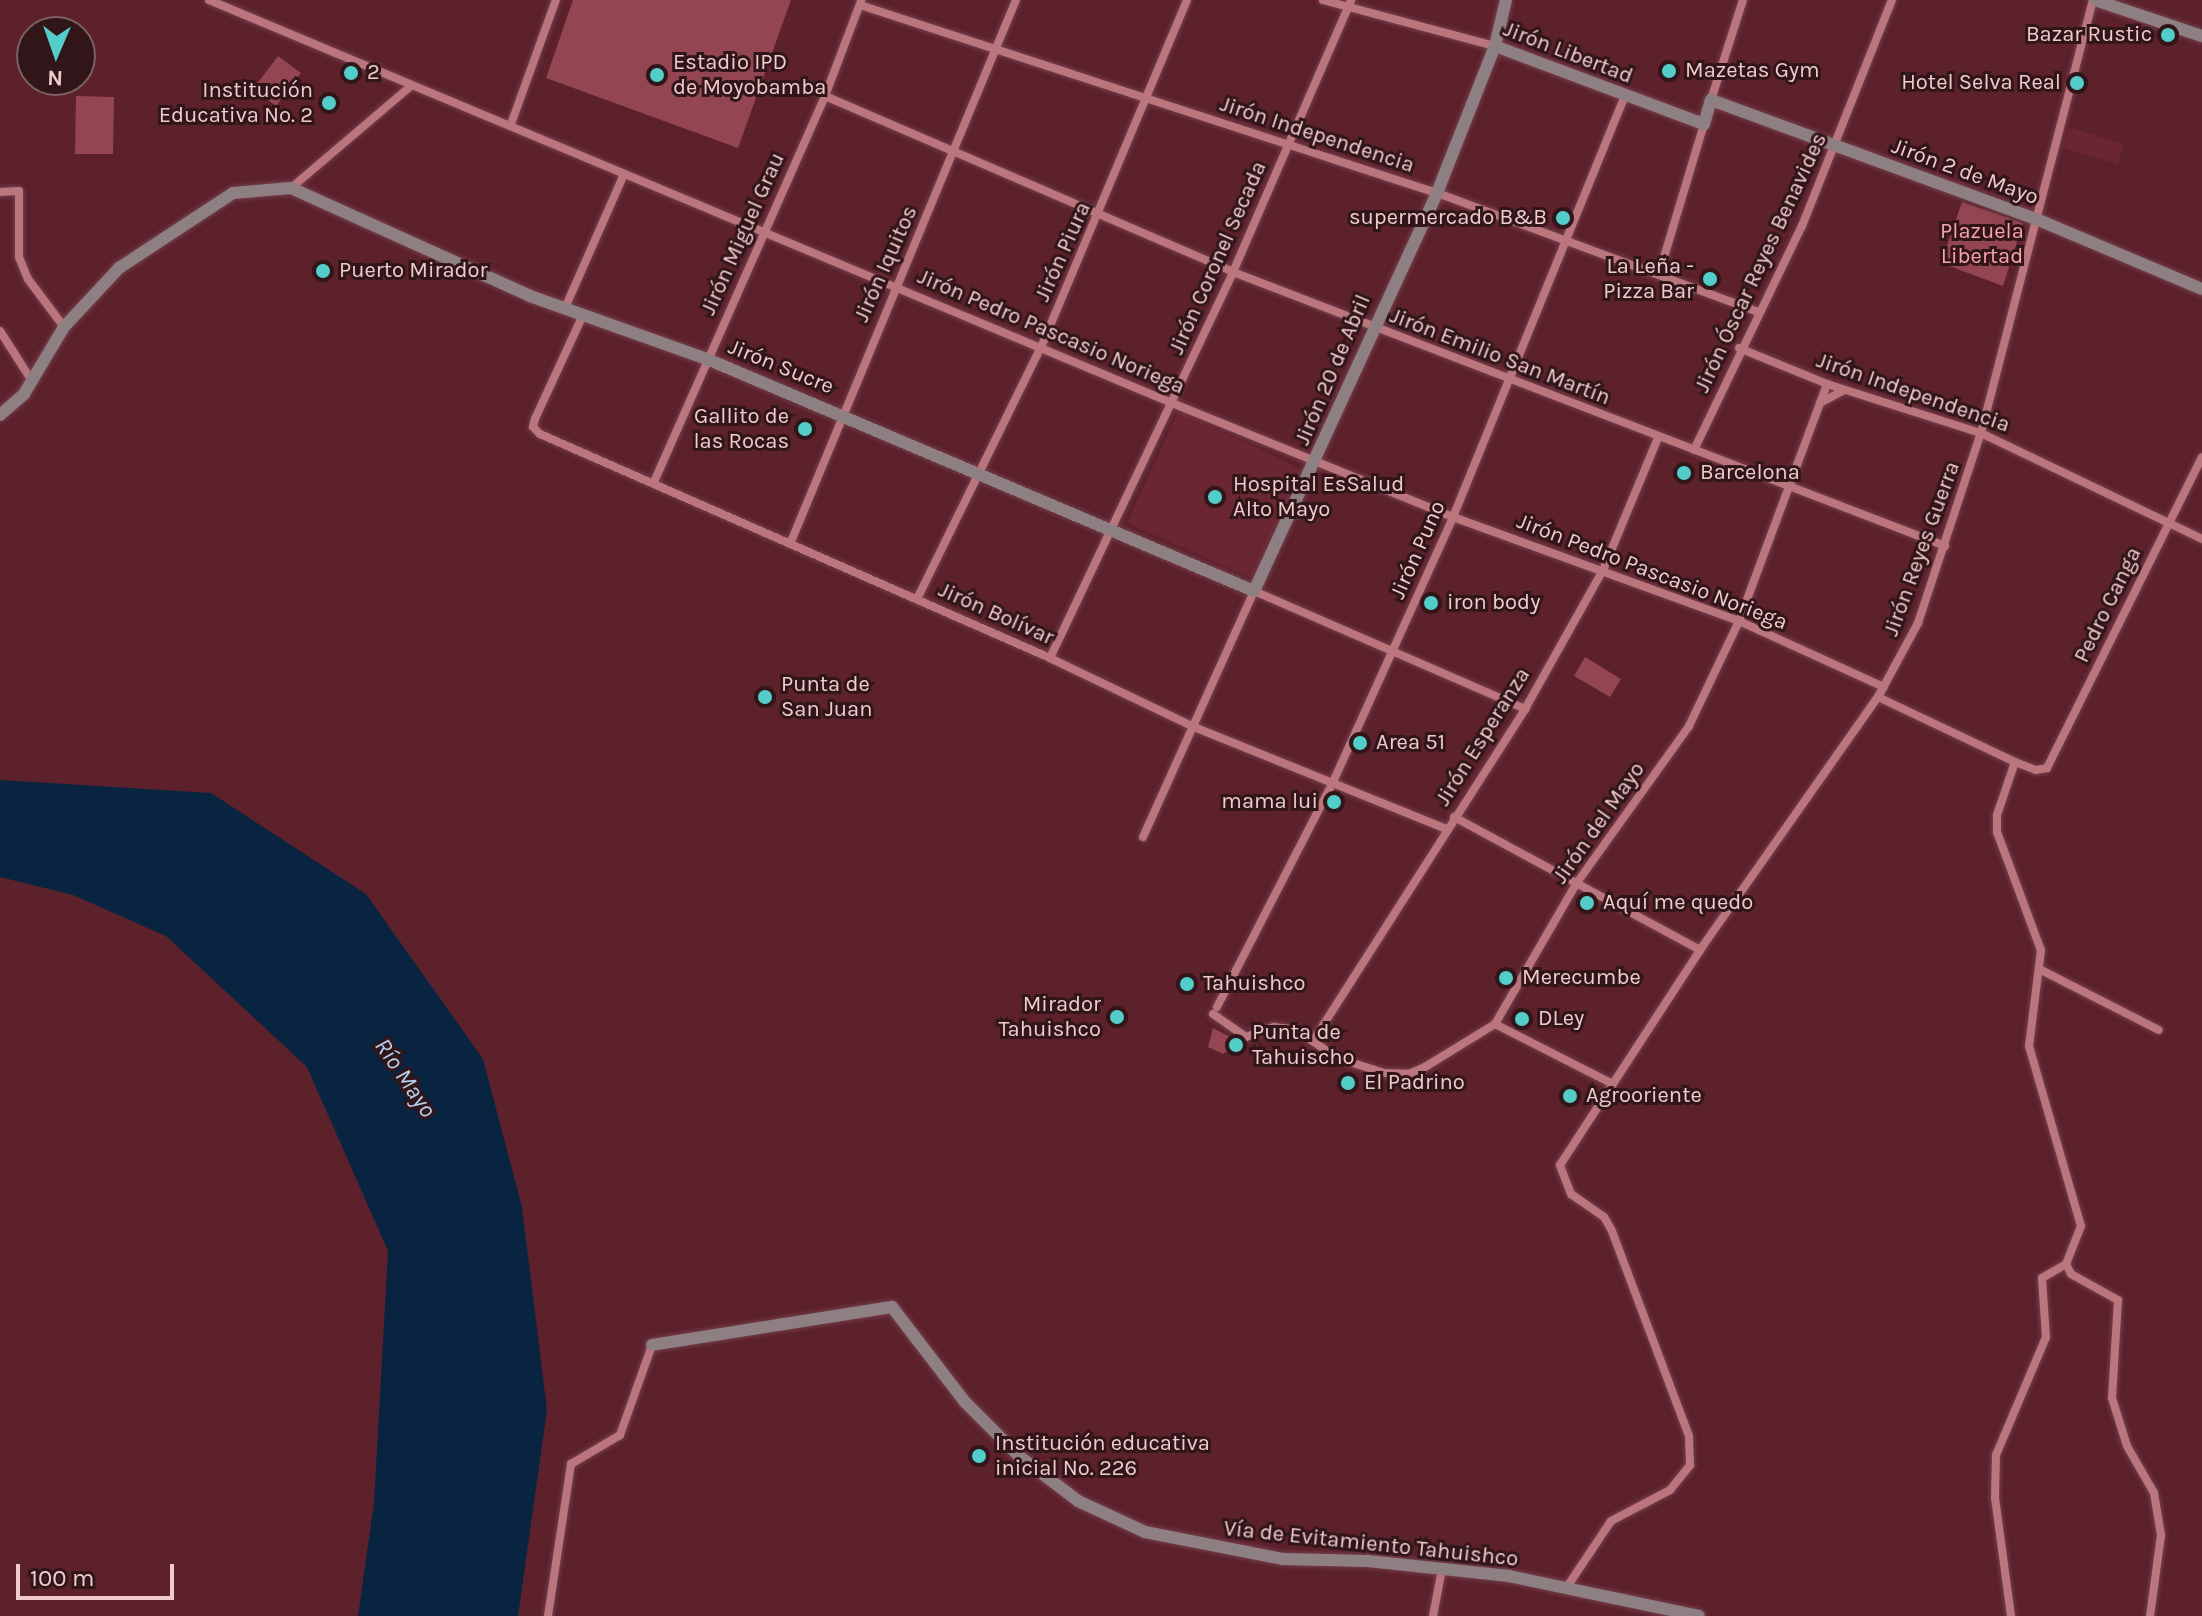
<!DOCTYPE html>
<meta charset="utf-8">
<style>
body{margin:0}
#map{position:relative;width:2202px;height:1616px;overflow:hidden;background:#5c212b;font-family:Karla,sans-serif}
div>[style]{position:absolute}
.built>*{inset:0;background:#6a2632}
.green>*{inset:0;background:#934651}
.water>*{inset:0;background:#082440}
.roads{filter:drop-shadow(0 0 2px #743f4c) drop-shadow(0 0 2px #743f4c)}
.street>*{height:8px;margin:-4px;padding:0 4px;transform-origin:4px;border-radius:4px;background:#ba757d}
.secondary>*{height:12px;margin:-6px;padding:0 6px;transform-origin:6px;border-radius:6px;background:#8e7f83}
.dots>*{width:22px;height:22px;translate:-50% -50%;box-sizing:border-box;border:4px solid #311619;border-radius:50%}
span{translate:-50% -50%;white-space:nowrap;text-align:center;line-height:1.15;-webkit-text-stroke:6px #311619;paint-order:stroke}
.poi-label{font-size:22px;color:#f1cace}
.right{translate:-100% -50%;text-align:right}
.left{translate:0 -50%;text-align:left}
.street-label{font-size:22px;color:#f1cace}
.park-label{font-size:22px;color:#fba1ac}
.water-label{font-size:24px;color:#b3cfee;font-style:italic}
.north{position:absolute;left:16px;top:16px;width:80px;height:80px;box-sizing:border-box;background:#311619;border:2px solid #7e5e61;border-radius:50%;rotate:182deg;font-size:22px;font-weight:700;line-height:32px;text-align:center;color:#f1cace}
.north::after{content:'';display:block;margin:auto;width:28px;height:36px;background:#53cdc9;clip-path:polygon(50% 0,100% 100%,50% 72%,0 100%)}
.scale{position:absolute;left:16px;top:1564px;width:158px;height:36px;box-sizing:border-box;border:4px solid #f1cace;border-top:0;padding-left:10px;font-size:24px;line-height:28px;white-space:nowrap;color:#f1cace;-webkit-text-stroke:6px #311619;paint-order:stroke}
</style>
<div id="map">
<div class="built">
<div style="clip-path:polygon(2069px 127px,2124px 145px,2118px 164px,2062px 148px)"></div>
<div style="clip-path:polygon(1178px 411px,1302px 469px,1251px 578px,1127px 523px)"></div>
</div>
<div class="green">
<div style="clip-path:polygon(573px 0,791px 0,738px 148px,546px 78px)"></div>
<div style="clip-path:polygon(278px 56px,301px 73px,276px 106px,253px 89px)"></div>
<div style="clip-path:polygon(76px 96px,114px 97px,113px 154px,75px 154px)"></div>
<div style="clip-path:polygon(1962px 202px,2023px 223px,2003px 286px,1941px 263px)"></div>
<div style="clip-path:polygon(1585px 657px,1621px 679px,1610px 697px,1574px 676px)"></div>
<div style="clip-path:polygon(1213px 1028px,1240px 1042px,1223px 1054px,1208px 1047px)"></div>
</div>
<div class="water">
<div style="clip-path:polygon(0 780px,211px 793px,366px 894px,483px 1059px,522px 1207px,547px 1410px,518px 1616px,358px 1616px,374px 1503px,388px 1251px,307px 1067px,166px 936px,73px 895px,0 877px)"></div>
</div>
<div class="roads">
<div class="street">
<div style="left:209px;top:0;width:1044px;rotate:22.71deg"></div>
<div style="left:1172px;top:403px;width:303px;rotate:22.1deg"></div>
<div style="left:1453px;top:517px;width:304px;rotate:20deg"></div>
<div style="left:1739px;top:621px;width:159px;rotate:24.5deg"></div>
<div style="left:1323px;top:0;width:178px;rotate:15deg"></div>
<div style="left:860px;top:5px;width:607px;rotate:18.05deg"></div>
<div style="left:1437px;top:193px;width:343px;rotate:20.3deg"></div>
<div style="left:825px;top:96px;width:444px;rotate:23.3deg"></div>
<div style="left:1233px;top:272px;width:763px;rotate:21.05deg"></div>
<div style="left:1711px;top:100px;width:105px;rotate:-72.3deg"></div>
<div style="left:511px;top:124px;width:132px;rotate:-70.1deg"></div>
<div style="left:291px;top:188px;width:157px;rotate:-40.4deg"></div>
<div style="left:0;top:192px;width:19px;rotate:-3deg"></div>
<div style="left:19px;top:191px;width:66px;rotate:90deg"></div>
<div style="left:19px;top:257px;width:24px;rotate:68deg"></div>
<div style="left:28px;top:279px;width:60px;rotate:53.1deg"></div>
<div style="left:1659px;top:274px;width:157px;rotate:-73.3deg"></div>
<div style="left:565px;top:308px;width:146px;rotate:-66.2deg"></div>
<div style="left:583px;top:315px;width:115px;rotate:114.8deg"></div>
<div style="left:535px;top:419px;width:8px;rotate:104deg"></div>
<div style="left:533px;top:427px;width:10px;rotate:45deg"></div>
<div style="left:540px;top:434px;width:557px;rotate:23.71deg"></div>
<div style="left:1050px;top:658px;width:160px;rotate:25.6deg"></div>
<div style="left:1194px;top:727px;width:273px;rotate:22deg"></div>
<div style="left:0;top:331px;width:59px;rotate:57.4deg"></div>
<div style="left:1739px;top:348px;width:95px;rotate:22.2deg"></div>
<div style="left:1827px;top:384px;width:162px;rotate:17.7deg"></div>
<div style="left:1981px;top:433px;width:245px;rotate:25.6deg"></div>
<div style="left:1820px;top:403px;width:27px;rotate:-28deg"></div>
<div style="left:1694px;top:450px;width:249px;rotate:-64.3deg"></div>
<div style="left:1802px;top:226px;width:243px;rotate:-68.3deg"></div>
<div style="left:654px;top:482px;width:422px;rotate:-66.1deg"></div>
<div style="left:825px;top:96px;width:102px;rotate:-69.2deg"></div>
<div style="left:790px;top:544px;width:589px;rotate:-67.44deg"></div>
<div style="left:917px;top:599px;width:283px;rotate:-63.8deg"></div>
<div style="left:1042px;top:345px;width:374px;rotate:-67.2deg"></div>
<div style="left:1050px;top:658px;width:427px;rotate:-64.6deg"></div>
<div style="left:1233px;top:272px;width:296px;rotate:-66.5deg"></div>
<div style="left:1878px;top:697px;width:152px;rotate:25.4deg"></div>
<div style="left:2015px;top:762px;width:22px;rotate:21deg"></div>
<div style="left:2036px;top:770px;width:11px;rotate:-10deg"></div>
<div style="left:2047px;top:768px;width:347px;rotate:-63.5deg"></div>
<div style="left:2015px;top:762px;width:56px;rotate:108.8deg"></div>
<div style="left:1997px;top:815px;width:17px;rotate:90deg"></div>
<div style="left:1997px;top:832px;width:126px;rotate:69.6deg"></div>
<div style="left:2041px;top:950px;width:97px;rotate:97.1deg"></div>
<div style="left:2029px;top:1046px;width:187px;rotate:73.9deg"></div>
<div style="left:2081px;top:1226px;width:41px;rotate:111.5deg"></div>
<div style="left:2066px;top:1264px;width:11px;rotate:63deg"></div>
<div style="left:2071px;top:1274px;width:54px;rotate:29deg"></div>
<div style="left:2118px;top:1300px;width:98px;rotate:93.5deg"></div>
<div style="left:2112px;top:1398px;width:50px;rotate:72.6deg"></div>
<div style="left:2127px;top:1446px;width:54px;rotate:60.1deg"></div>
<div style="left:2154px;top:1493px;width:43px;rotate:80.5deg"></div>
<div style="left:2161px;top:1535px;width:82px;rotate:97.7deg"></div>
<div style="left:1454px;top:817px;width:280px;rotate:28.4deg"></div>
<div style="left:1143px;top:837px;width:270px;rotate:-65.7deg"></div>
<div style="left:1254px;top:591px;width:296px;rotate:23.5deg"></div>
<div style="left:2041px;top:970px;width:132px;rotate:27deg"></div>
<div style="left:1217px;top:1007px;width:253px;rotate:-62.7deg"></div>
<div style="left:1333px;top:782px;width:291px;rotate:-65.6deg"></div>
<div style="left:1453px;top:517px;width:455px;rotate:-67.8deg"></div>
<div style="left:1213px;top:1014px;width:40px;rotate:34.9deg"></div>
<div style="left:1246px;top:1037px;width:30px;rotate:-20deg"></div>
<div style="left:1274px;top:1027px;width:23px;rotate:7deg"></div>
<div style="left:1297px;top:1030px;width:49px;rotate:35deg"></div>
<div style="left:1337px;top:1058px;width:50px;rotate:17.4deg"></div>
<div style="left:1385px;top:1073px;width:24px;rotate:2deg"></div>
<div style="left:1409px;top:1074px;width:17px;rotate:-24deg"></div>
<div style="left:1425px;top:1067px;width:82px;rotate:-31.6deg"></div>
<div style="left:1495px;top:1024px;width:162px;rotate:-59.9deg"></div>
<div style="left:1576px;top:884px;width:194px;rotate:-54.4deg"></div>
<div style="left:1689px;top:726px;width:116px;rotate:-64.5deg"></div>
<div style="left:1739px;top:621px;width:253px;rotate:-69.6deg"></div>
<div style="left:1495px;top:1024px;width:130px;rotate:27deg"></div>
<div style="left:1313px;top:1041px;width:394px;rotate:-57.4deg"></div>
<div style="left:1525px;top:709px;width:159px;rotate:-60.7deg"></div>
<div style="left:1603px;top:570px;width:143px;rotate:-67.4deg"></div>
<div style="left:1567px;top:1587px;width:79px;rotate:-56.3deg"></div>
<div style="left:1611px;top:1521px;width:67px;rotate:-27.7deg"></div>
<div style="left:1670px;top:1490px;width:32px;rotate:-51deg"></div>
<div style="left:1690px;top:1465px;width:29px;rotate:-92deg"></div>
<div style="left:1689px;top:1436px;width:221px;rotate:-110.6deg"></div>
<div style="left:1611px;top:1229px;width:14px;rotate:-120deg"></div>
<div style="left:1604px;top:1217px;width:40px;rotate:-145.1deg"></div>
<div style="left:1571px;top:1194px;width:31px;rotate:-111deg"></div>
<div style="left:1560px;top:1165px;width:257px;rotate:-56.9deg"></div>
<div style="left:1700px;top:950px;width:309px;rotate:-54.9deg"></div>
<div style="left:1878px;top:697px;width:84px;rotate:-61.6deg"></div>
<div style="left:1918px;top:623px;width:200px;rotate:-71.7deg"></div>
<div style="left:1981px;top:433px;width:447px;rotate:-75.5deg"></div>
<div style="left:548px;top:1616px;width:154px;rotate:-81.4deg"></div>
<div style="left:571px;top:1464px;width:57px;rotate:-30.6deg"></div>
<div style="left:620px;top:1435px;width:96px;rotate:-70.4deg"></div>
<div style="left:1433px;top:1616px;width:48px;rotate:-79.2deg"></div>
<div style="left:2011px;top:1616px;width:119px;rotate:-97.7deg"></div>
<div style="left:1995px;top:1498px;width:43px;rotate:-88.7deg"></div>
<div style="left:1996px;top:1455px;width:128px;rotate:-67deg"></div>
<div style="left:2046px;top:1337px;width:59px;rotate:-93.9deg"></div>
<div style="left:2042px;top:1278px;width:28px;rotate:-30deg"></div>
</div>
<div class="secondary">
<div style="left:2095px;top:0;width:113px;rotate:18.6deg"></div>
<div style="left:1495px;top:46px;width:223px;rotate:20.5deg"></div>
<div style="left:1704px;top:124px;width:25px;rotate:-74deg"></div>
<div style="left:1711px;top:100px;width:344px;rotate:20.1deg"></div>
<div style="left:2034px;top:218px;width:182px;rotate:22.9deg"></div>
<div style="left:0;top:415px;width:32px;rotate:-41deg"></div>
<div style="left:24px;top:394px;width:78px;rotate:-59.2deg"></div>
<div style="left:64px;top:327px;width:81px;rotate:-47deg"></div>
<div style="left:119px;top:268px;width:136px;rotate:-33.3deg"></div>
<div style="left:233px;top:193px;width:58px;rotate:-4.9deg"></div>
<div style="left:291px;top:188px;width:262px;rotate:24.3deg"></div>
<div style="left:530px;top:296px;width:188px;rotate:19.6deg"></div>
<div style="left:707px;top:359px;width:594px;rotate:22.98deg"></div>
<div style="left:1254px;top:591px;width:438px;rotate:-65.3deg"></div>
<div style="left:1437px;top:193px;width:158px;rotate:-68.5deg"></div>
<div style="left:1495px;top:46px;width:47px;rotate:-76.6deg"></div>
<div style="left:652px;top:1345px;width:243px;rotate:-9deg"></div>
<div style="left:892px;top:1307px;width:120px;rotate:52.5deg"></div>
<div style="left:965px;top:1402px;width:76px;rotate:45deg"></div>
<div style="left:1019px;top:1456px;width:74px;rotate:37.3deg"></div>
<div style="left:1078px;top:1501px;width:74px;rotate:24.8deg"></div>
<div style="left:1145px;top:1532px;width:141px;rotate:11.1deg"></div>
<div style="left:1283px;top:1559px;width:85px;rotate:1.3deg"></div>
<div style="left:1368px;top:1561px;width:142px;rotate:6.1deg"></div>
<div style="left:1509px;top:1576px;width:194px;rotate:11.9deg"></div>
</div>
</div>
<div class="dots">
<div style="left:2168px;top:35px;background:#53cdc9"></div>
<div style="left:1669px;top:71px;background:#53cdc9"></div>
<div style="left:351px;top:73px;background:#53cdc9"></div>
<div style="left:657px;top:75px;background:#53cdc9"></div>
<div style="left:2077px;top:83px;background:#53cdc9"></div>
<div style="left:329px;top:103px;background:#53cdc9"></div>
<div style="left:1563px;top:218px;background:#53cdc9"></div>
<div style="left:323px;top:271px;background:#53cdc9"></div>
<div style="left:1710px;top:279px;background:#53cdc9"></div>
<div style="left:805px;top:429px;background:#53cdc9"></div>
<div style="left:1684px;top:473px;background:#53cdc9"></div>
<div style="left:1215px;top:497px;background:#53cdc9"></div>
<div style="left:1431px;top:603px;background:#53cdc9"></div>
<div style="left:765px;top:697px;background:#53cdc9"></div>
<div style="left:1360px;top:743px;background:#53cdc9"></div>
<div style="left:1334px;top:802px;background:#53cdc9"></div>
<div style="left:1587px;top:903px;background:#53cdc9"></div>
<div style="left:1506px;top:978px;background:#53cdc9"></div>
<div style="left:1187px;top:984px;background:#53cdc9"></div>
<div style="left:1117px;top:1017px;background:#53cdc9"></div>
<div style="left:1522px;top:1019px;background:#53cdc9"></div>
<div style="left:1236px;top:1045px;background:#53cdc9"></div>
<div style="left:1348px;top:1083px;background:#53cdc9"></div>
<div style="left:1570px;top:1096px;background:#53cdc9"></div>
<div style="left:979px;top:1456px;background:#53cdc9"></div>
</div>
<div class="poi-label">
<span class="right" style="left:2152px;top:35px">Bazar Rustic</span>
<span class="left" style="left:673px;top:75px">Estadio IPD<br>de Moyobamba</span>
<span class="left" style="left:1685px;top:71px">Mazetas Gym</span>
<span class="left" style="left:367px;top:73px">2</span>
<span class="right" style="left:2061px;top:83px">Hotel Selva Real</span>
<span class="right" style="left:313px;top:103px">Institución<br>Educativa No. 2</span>
<span class="right" style="left:1547px;top:218px">supermercado B&amp;B</span>
<span class="right" style="left:1694px;top:279px">La Leña -<br>Pizza Bar</span>
<span class="left" style="left:339px;top:271px">Puerto Mirador</span>
<span class="right" style="left:789px;top:429px">Gallito de<br>las Rocas</span>
<span class="left" style="left:1700px;top:473px">Barcelona</span>
<span class="left" style="left:1233px;top:497px">Hospital EsSalud<br>Alto Mayo</span>
<span class="left" style="left:1447px;top:603px">iron body</span>
<span class="left" style="left:781px;top:697px">Punta de<br>San Juan</span>
<span class="left" style="left:1376px;top:743px">Area 51</span>
<span class="right" style="left:1318px;top:802px">mama lui</span>
<span class="left" style="left:1603px;top:903px">Aquí me quedo</span>
<span class="left" style="left:1522px;top:978px">Merecumbe</span>
<span class="left" style="left:1203px;top:984px">Tahuishco</span>
<span class="right" style="left:1101px;top:1017px">Mirador<br>Tahuishco</span>
<span class="left" style="left:1538px;top:1019px">DLey</span>
<span class="left" style="left:1252px;top:1045px">Punta de<br>Tahuischo</span>
<span class="left" style="left:1364px;top:1083px">El Padrino</span>
<span class="left" style="left:1586px;top:1096px">Agrooriente</span>
<span class="left" style="left:995px;top:1456px">Institución educativa<br>inicial No. 226</span>
</div>
<div class="street-label">
<span style="left:1568px;top:53px;rotate:21deg">Jirón Libertad</span>
<span style="left:1317px;top:135px;rotate:18deg">Jirón Independencia</span>
<span style="left:1965px;top:172px;rotate:20deg">Jirón 2 de Mayo</span>
<span style="left:743px;top:234px;rotate:-66deg">Jirón Miguel Grau</span>
<span style="left:1063px;top:252px;rotate:-66deg">Jirón Piura</span>
<span style="left:1218px;top:258px;rotate:-66deg">Jirón Coronel Secada</span>
<span style="left:1761px;top:263px;rotate:-65deg">Jirón Óscar Reyes Benavides</span>
<span style="left:886px;top:264px;rotate:-66deg">Jirón Iquitos</span>
<span style="left:1051px;top:332px;rotate:23deg">Jirón Pedro Pascasio Noriega</span>
<span style="left:1500px;top:357px;rotate:21deg">Jirón Emilio San Martín</span>
<span style="left:781px;top:367px;rotate:22deg">Jirón Sucre</span>
<span style="left:1333px;top:370px;rotate:-67deg">Jirón 20 de Abril</span>
<span style="left:1913px;top:393px;rotate:19deg">Jirón Independencia</span>
<span style="left:1922px;top:549px;rotate:-70deg">Jirón Reyes Guerra</span>
<span style="left:1418px;top:550px;rotate:-66deg">Jirón Puno</span>
<span style="left:1652px;top:572px;rotate:21deg">Jirón Pedro Pascasio Noriega</span>
<span style="left:2108px;top:605px;rotate:-64deg">Pedro Canga</span>
<span style="left:996px;top:614px;rotate:24deg">Jirón Bolívar</span>
<span style="left:1483px;top:737px;rotate:-58deg">Jirón Esperanza</span>
<span style="left:1599px;top:823px;rotate:-55deg">Jirón del Mayo</span>
<span style="left:1371px;top:1544px;rotate:6deg">Vía de Evitamiento Tahuishco</span>
</div>
<div class="park-label">
<span style="left:1982px;top:244px">Plazuela<br>Libertad</span>
</div>
<div class="water-label">
<span style="left:405px;top:1078px;rotate:56deg">Río Mayo</span>
</div>
<div class="north">N</div>
<div class="scale">100 m</div>
</div>
